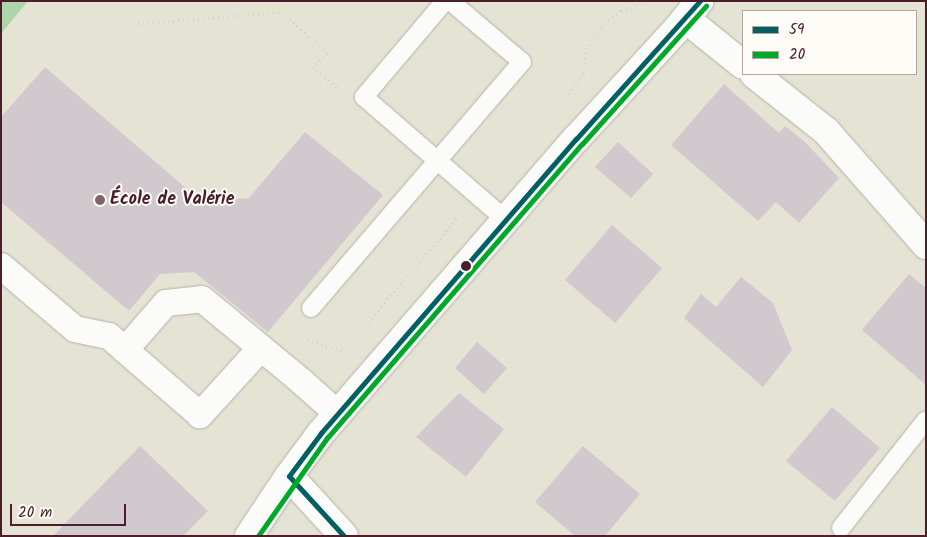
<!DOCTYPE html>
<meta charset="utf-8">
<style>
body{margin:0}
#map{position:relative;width:927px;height:537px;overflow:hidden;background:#e5e3d4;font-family:Kalam,sans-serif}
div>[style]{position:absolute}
.green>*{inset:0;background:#afd6ab}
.building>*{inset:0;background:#d2c9cf}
.path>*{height:3px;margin-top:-1.5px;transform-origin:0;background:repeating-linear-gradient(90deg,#d6d3d0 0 1px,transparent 0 5px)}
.roads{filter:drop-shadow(0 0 1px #b7b2a9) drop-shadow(0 0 1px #b7b2a9)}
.service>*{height:18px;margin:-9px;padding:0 9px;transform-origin:9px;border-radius:9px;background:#fbfbf9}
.pedestrian>*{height:26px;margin:-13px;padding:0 13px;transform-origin:13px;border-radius:13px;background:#fbfbf9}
.minor>*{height:28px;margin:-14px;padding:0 14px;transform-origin:14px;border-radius:14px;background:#fbfbf9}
.tertiary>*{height:28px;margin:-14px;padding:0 14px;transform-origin:14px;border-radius:14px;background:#fbfbf9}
.bus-1>*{height:5px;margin:-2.5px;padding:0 2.5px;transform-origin:2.5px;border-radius:2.5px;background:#005f61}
.bus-2>*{height:5px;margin:-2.5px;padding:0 2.5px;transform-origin:2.5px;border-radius:2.5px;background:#00a828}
.dots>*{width:14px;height:14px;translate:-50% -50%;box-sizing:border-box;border:2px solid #fdfcf7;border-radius:50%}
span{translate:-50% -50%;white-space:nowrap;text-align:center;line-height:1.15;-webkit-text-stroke:4px #fdfcf7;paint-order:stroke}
.poi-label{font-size:18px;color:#4a1f2b;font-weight:700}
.left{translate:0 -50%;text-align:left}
.frame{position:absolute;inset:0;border:2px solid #4a1f2b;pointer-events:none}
.legend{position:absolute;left:742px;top:10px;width:175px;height:65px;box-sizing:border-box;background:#fdfcf7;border:1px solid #b5a4a5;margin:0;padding:6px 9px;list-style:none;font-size:15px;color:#4a1f2b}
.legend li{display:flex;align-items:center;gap:10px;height:25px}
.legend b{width:25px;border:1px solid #b5a4a5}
.scale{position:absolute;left:10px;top:504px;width:116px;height:22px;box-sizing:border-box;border:2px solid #4a1f2b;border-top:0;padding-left:6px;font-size:15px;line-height:18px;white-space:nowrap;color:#4a1f2b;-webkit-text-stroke:4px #fdfcf7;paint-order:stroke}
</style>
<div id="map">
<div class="green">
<div style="clip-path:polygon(1px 1px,28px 1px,1px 34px)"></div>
</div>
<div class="building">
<div style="clip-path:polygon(45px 67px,202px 202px,249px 198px,305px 132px,383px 195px,268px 332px,194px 272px,160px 274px,129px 311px,1px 202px,1px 117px)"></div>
<div style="clip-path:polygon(724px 84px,779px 133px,785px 126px,804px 141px,839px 178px,799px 223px,776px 202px,758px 221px,671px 145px)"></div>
<div style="clip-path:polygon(618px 142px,653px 174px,631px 198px,595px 167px)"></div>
<div style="clip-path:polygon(612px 225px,662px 268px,615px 323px,565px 280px)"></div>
<div style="clip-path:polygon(909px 274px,926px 288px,926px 385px,862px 330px)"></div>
<div style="clip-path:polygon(741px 277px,773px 303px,792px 350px,763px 387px,684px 318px,701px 294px,716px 307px)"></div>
<div style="clip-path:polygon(477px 342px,507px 368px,484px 394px,455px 368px)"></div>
<div style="clip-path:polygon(459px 393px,504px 429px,466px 477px,416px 437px)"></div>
<div style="clip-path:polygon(832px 407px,880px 448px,835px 501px,786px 461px)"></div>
<div style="clip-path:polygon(140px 446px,208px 511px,183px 536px,53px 536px)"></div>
<div style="clip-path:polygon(583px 446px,640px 494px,605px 536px,575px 536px,535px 502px)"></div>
</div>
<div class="path">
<div style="left:621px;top:11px;width:10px;rotate:-90deg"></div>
<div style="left:133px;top:24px;width:149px;rotate:-4.6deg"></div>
<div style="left:282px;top:12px;width:61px;rotate:42.3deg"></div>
<div style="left:327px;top:53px;width:20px;rotate:135deg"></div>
<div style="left:313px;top:67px;width:31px;rotate:40deg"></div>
<div style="left:568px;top:94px;width:26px;rotate:-54deg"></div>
<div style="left:583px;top:73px;width:24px;rotate:-83deg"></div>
<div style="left:586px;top:49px;width:27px;rotate:-56deg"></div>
<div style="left:601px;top:27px;width:26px;rotate:-39deg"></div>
<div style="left:621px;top:11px;width:28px;rotate:-21deg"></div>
<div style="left:368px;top:322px;width:138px;rotate:-49.4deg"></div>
<div style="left:307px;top:340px;width:39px;rotate:17deg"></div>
</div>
<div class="roads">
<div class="service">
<div style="left:445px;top:1px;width:126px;rotate:130.2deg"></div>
<div style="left:364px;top:97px;width:188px;rotate:40.9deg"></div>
<div style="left:311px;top:308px;width:324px;rotate:-49.4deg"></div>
<div style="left:522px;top:62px;width:94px;rotate:-139.7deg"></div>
<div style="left:841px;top:528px;width:137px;rotate:-51.8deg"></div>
</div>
<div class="pedestrian">
<div style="left:1px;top:266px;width:97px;rotate:40.4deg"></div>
<div style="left:75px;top:329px;width:35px;rotate:12deg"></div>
<div style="left:109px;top:336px;width:21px;rotate:41deg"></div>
<div style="left:261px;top:348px;width:91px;rotate:132.3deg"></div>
<div style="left:200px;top:415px;width:99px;rotate:-139.1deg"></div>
<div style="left:125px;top:350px;width:62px;rotate:-48.9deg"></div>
<div style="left:166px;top:303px;width:36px;rotate:-6deg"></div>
<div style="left:202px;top:299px;width:129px;rotate:39.6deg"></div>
<div style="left:301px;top:381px;width:50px;rotate:41.7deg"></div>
</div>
<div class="minor">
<div style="left:686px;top:19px;width:73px;rotate:38.9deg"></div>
<div style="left:754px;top:74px;width:92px;rotate:38.4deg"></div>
<div style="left:826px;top:131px;width:152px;rotate:48.7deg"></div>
<div style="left:289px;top:476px;width:81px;rotate:47.5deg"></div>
</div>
<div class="tertiary">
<div style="left:249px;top:536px;width:72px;rotate:-56.3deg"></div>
<div style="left:289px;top:476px;width:54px;rotate:-53.3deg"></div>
<div style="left:321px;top:433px;width:389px;rotate:-49.1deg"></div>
<div style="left:576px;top:139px;width:149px;rotate:-47.4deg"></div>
<div style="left:677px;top:29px;width:36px;rotate:-51deg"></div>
</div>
</div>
<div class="bus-1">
<div style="left:289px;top:476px;width:54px;rotate:-53.3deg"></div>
<div style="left:321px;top:433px;width:389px;rotate:-49.1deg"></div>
<div style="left:576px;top:139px;width:186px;rotate:-48.1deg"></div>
<div style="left:289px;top:476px;width:81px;rotate:47.5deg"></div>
</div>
<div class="bus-2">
<div style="left:258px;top:536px;width:120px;rotate:-54.9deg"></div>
<div style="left:327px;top:438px;width:389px;rotate:-49.1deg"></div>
<div style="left:582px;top:144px;width:186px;rotate:-48.1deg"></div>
</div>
<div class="dots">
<div style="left:100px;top:200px;background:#806466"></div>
<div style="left:466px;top:266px;background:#4a1f2b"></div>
</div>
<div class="poi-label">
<span class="left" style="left:110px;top:200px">École de Valérie</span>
</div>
<div class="frame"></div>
<ul class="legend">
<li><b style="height:6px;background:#005f61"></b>59</li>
<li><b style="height:6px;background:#00a828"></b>20</li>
</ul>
<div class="scale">20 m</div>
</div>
